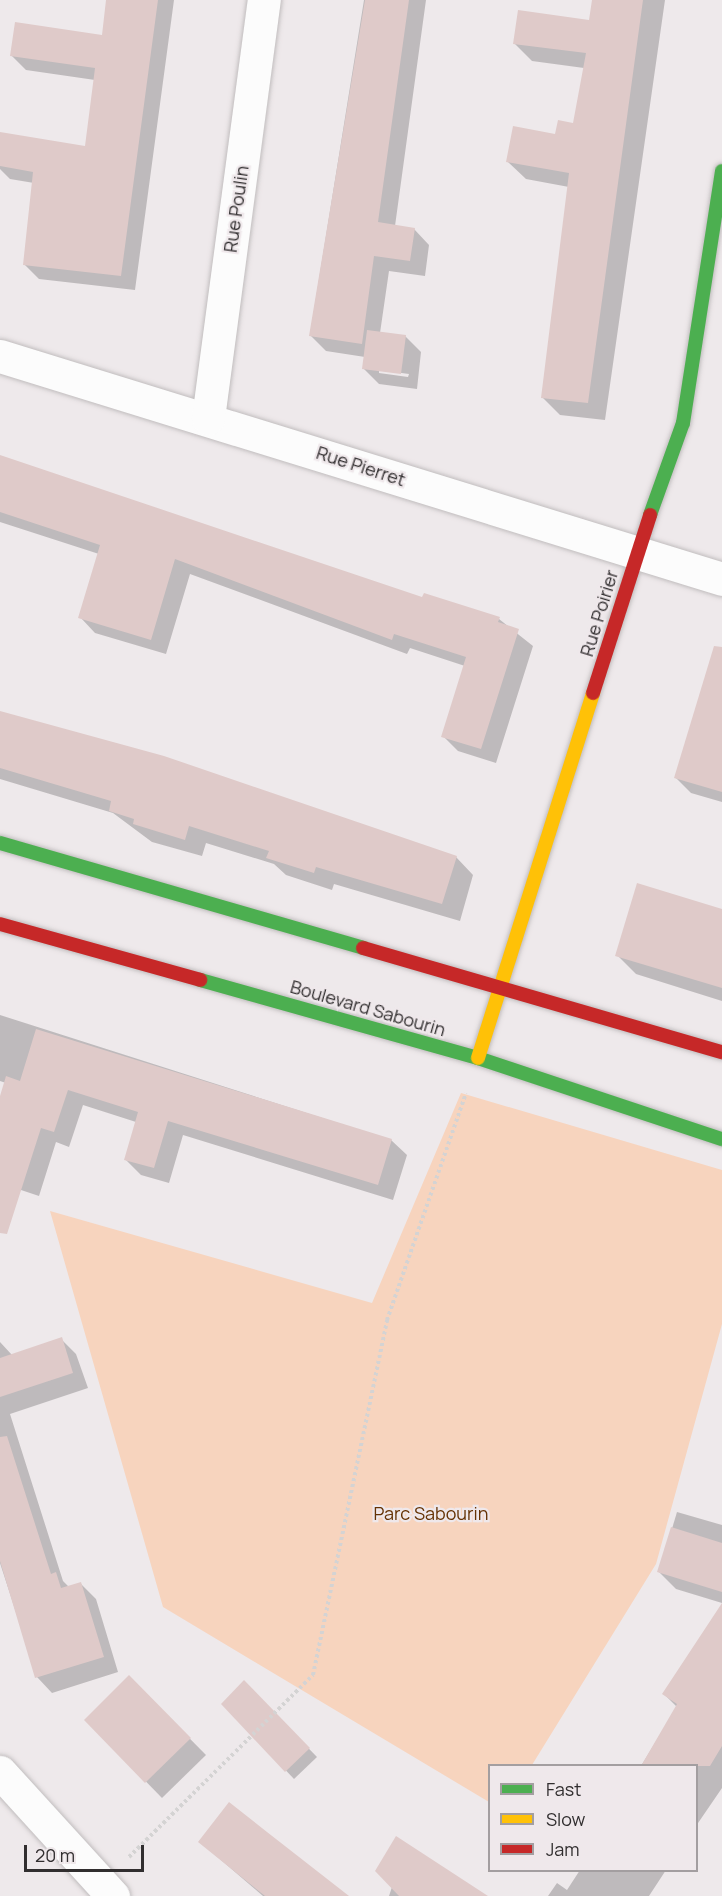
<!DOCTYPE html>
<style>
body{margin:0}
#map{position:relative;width:722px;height:1896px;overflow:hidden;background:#eee9eb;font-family:Manrope,sans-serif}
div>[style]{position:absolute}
.green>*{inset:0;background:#f7d4be}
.shadow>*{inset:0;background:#0003}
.building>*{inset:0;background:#dfcac9}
.path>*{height:4px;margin-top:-2px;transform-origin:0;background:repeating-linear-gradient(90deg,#d4d3d3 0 3px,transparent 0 6px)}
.roads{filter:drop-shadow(0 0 2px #c1bdbe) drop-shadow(0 0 2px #c1bdbe)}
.street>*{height:33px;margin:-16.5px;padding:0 16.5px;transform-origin:16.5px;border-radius:16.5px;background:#fcfcfc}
.fast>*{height:14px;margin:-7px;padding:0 7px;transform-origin:7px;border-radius:7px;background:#4caf50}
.slow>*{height:14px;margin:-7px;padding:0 7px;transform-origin:7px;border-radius:7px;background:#ffc107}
.jam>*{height:14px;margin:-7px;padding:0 7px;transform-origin:7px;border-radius:7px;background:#c62828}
span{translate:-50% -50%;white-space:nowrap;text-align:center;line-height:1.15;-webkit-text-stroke:4.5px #efe8eb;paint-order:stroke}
.street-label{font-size:18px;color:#312e2f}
.park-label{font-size:18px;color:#653204}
.legend{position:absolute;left:488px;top:1764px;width:210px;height:108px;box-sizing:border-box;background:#efe8eb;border:2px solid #a39ea0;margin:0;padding:8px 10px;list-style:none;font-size:18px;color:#312e2f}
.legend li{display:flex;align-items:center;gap:12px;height:30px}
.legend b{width:30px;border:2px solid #a39ea0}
.scale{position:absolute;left:24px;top:1845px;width:120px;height:27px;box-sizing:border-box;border:3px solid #312e2f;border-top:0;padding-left:8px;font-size:18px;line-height:21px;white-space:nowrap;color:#312e2f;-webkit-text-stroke:4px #efe8eb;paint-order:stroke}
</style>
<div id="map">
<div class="green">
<div style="clip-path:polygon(461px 1093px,722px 1170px,722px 1324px,656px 1564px,532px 1765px,490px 1766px,489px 1802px,163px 1607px,50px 1211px,372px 1303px)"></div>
</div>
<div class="shadow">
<div style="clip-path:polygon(108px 0,174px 0,135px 290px,39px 279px,24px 264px,34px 183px,10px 179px,0 169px,0 140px,86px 148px,95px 80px,26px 70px,11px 55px,103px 36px)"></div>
<div style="clip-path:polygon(evenodd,364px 0,426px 0,395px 226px,414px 229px,429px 245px,425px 276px,389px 271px,380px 333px,405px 336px,421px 352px,417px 389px,379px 384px,363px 368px,365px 357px,326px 351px,310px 335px,364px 0,379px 370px,409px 374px,408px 377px,379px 373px,379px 370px)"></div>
<div style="clip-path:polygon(594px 0,665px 0,605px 420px,560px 415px,542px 397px,569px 187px,526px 179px,508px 162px,574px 125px,584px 68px,532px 61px,515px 44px,590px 22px)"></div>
<div style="clip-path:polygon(0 460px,423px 599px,499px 619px,533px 646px,496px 763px,458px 751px,443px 736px,465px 666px,410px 648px,407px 654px,190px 574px,166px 654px,95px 633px,80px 617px,99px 554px,0 522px)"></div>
<div style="clip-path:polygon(722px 680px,722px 802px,691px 793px,675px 777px)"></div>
<div style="clip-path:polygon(0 712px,456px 857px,473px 875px,460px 921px,334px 884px,332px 890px,286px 875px,274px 864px,206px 843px,202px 856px,152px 842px,113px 813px,0 779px)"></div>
<div style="clip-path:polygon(722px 940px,722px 1001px,636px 974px,617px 955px)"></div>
<div style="clip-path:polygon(0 1015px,391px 1140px,407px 1155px,393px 1200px,183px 1135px,169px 1183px,141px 1175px,126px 1160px,136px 1122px,83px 1105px,69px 1147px,56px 1142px,39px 1196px,0 1183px,0 1101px,6px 1083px,0 1081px)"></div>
<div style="clip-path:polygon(61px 1339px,76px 1354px,88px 1388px,10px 1414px,63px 1581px,69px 1587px,81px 1584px,96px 1599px,118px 1672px,52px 1693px,37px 1677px,0 1563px,0 1342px,12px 1355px)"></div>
<div style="clip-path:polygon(677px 1512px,722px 1525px,722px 1603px,676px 1589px,659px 1572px)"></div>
<div style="clip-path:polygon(722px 1628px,722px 1788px,696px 1826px,696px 1766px,641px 1766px,677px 1707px,664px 1694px)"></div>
<div style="clip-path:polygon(129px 1677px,206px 1755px,162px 1798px,86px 1720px)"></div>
<div style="clip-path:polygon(244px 1682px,317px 1757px,294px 1779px,223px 1704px)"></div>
<div style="clip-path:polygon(200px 1842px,347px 1896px,263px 1896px)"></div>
<div style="clip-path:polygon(580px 1870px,666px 1870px,649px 1896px,548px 1896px,557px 1883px,567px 1890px)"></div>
<div style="clip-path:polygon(392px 1887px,476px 1896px,389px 1896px)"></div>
</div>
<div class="building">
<div style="clip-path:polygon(106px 0,158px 0,121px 276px,23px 265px,33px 172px,0 166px,0 132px,85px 146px,95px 68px,10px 56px,15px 22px,102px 35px)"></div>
<div style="clip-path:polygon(365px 0,409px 0,378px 222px,415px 228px,410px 261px,374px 256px,362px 344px,309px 336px)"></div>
<div style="clip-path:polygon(592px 0,643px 0,588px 403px,541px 398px,569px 173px,506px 162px,513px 126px,555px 134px,558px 120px,573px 123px,586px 53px,513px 44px,518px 10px,589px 20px)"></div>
<div style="clip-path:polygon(367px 330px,406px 335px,401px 374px,362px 369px)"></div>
<div style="clip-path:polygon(0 455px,422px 597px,424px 593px,500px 617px,498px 622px,519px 629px,481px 749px,441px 737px,466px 657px,394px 634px,392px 640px,175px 559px,151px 640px,78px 618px,100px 545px,0 512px)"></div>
<div style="clip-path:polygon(714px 646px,722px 647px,722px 792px,674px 778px)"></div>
<div style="clip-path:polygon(0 711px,164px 756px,457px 856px,442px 904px,316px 867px,314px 873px,266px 858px,269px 851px,189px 826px,185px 840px,133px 824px,134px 819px,109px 811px,111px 801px,0 768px)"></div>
<div style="clip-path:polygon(637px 883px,722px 909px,722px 988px,615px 956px)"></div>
<div style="clip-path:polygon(36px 1029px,392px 1139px,378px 1185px,168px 1121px,154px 1168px,124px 1160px,138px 1112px,68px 1090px,54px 1132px,41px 1128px,7px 1234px,0 1233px,0 1096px,6px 1076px,20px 1081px)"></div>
<div style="clip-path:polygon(62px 1337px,73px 1373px,0 1397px,0 1358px)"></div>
<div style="clip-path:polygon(7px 1436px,51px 1574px,56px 1572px,61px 1588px,81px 1582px,104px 1657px,35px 1678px,0 1561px,0 1437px)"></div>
<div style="clip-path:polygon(671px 1527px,722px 1543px,722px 1592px,657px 1572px)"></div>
<div style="clip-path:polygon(722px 1603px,722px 1746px,710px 1766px,641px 1766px,677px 1704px,662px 1694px)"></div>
<div style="clip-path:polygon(129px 1675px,191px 1738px,145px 1783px,84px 1720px)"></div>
<div style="clip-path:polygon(244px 1680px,310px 1748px,285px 1772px,221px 1704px)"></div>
<div style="clip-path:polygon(229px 1802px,267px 1832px,349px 1896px,265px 1896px,198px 1842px)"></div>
<div style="clip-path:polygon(396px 1836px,488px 1896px,399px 1896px,375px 1871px)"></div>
</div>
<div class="path">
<div style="left:129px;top:1857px;width:259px;rotate:-44.7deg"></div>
<div style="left:313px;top:1675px;width:363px;rotate:-78.2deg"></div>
<div style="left:387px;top:1320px;width:240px;rotate:-70.8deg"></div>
</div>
<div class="roads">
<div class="street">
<div style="left:0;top:356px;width:756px;rotate:17.16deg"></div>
<div style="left:208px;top:418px;width:422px;rotate:-82.4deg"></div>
<div style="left:0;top:1772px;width:168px;rotate:47.7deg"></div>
</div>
<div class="fast">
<div style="left:650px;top:515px;width:98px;rotate:-70.3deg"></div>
<div style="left:683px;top:423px;width:255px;rotate:-81.2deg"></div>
<div style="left:0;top:843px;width:378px;rotate:16.1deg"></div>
<div style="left:200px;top:980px;width:289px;rotate:15.7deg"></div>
<div style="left:478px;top:1058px;width:257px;rotate:18.4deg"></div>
</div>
<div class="slow">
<div style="left:478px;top:1058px;width:383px;rotate:-72.5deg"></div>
</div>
<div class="jam">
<div style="left:593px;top:693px;width:187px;rotate:-72.2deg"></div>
<div style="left:0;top:924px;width:208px;rotate:15.6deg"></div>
<div style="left:363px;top:948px;width:374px;rotate:16.2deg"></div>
</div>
</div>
<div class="street-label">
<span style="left:236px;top:209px;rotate:-82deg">Rue Poulin</span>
<span style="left:361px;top:466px;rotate:18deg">Rue Pierret</span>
<span style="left:599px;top:613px;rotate:-73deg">Rue Poirier</span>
<span style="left:368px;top:1008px;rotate:16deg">Boulevard Sabourin</span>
</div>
<div class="park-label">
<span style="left:431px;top:1513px">Parc Sabourin</span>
</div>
<ul class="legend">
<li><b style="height:8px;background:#4caf50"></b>Fast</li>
<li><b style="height:8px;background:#ffc107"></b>Slow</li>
<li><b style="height:8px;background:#c62828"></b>Jam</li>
</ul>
<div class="scale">20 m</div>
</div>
